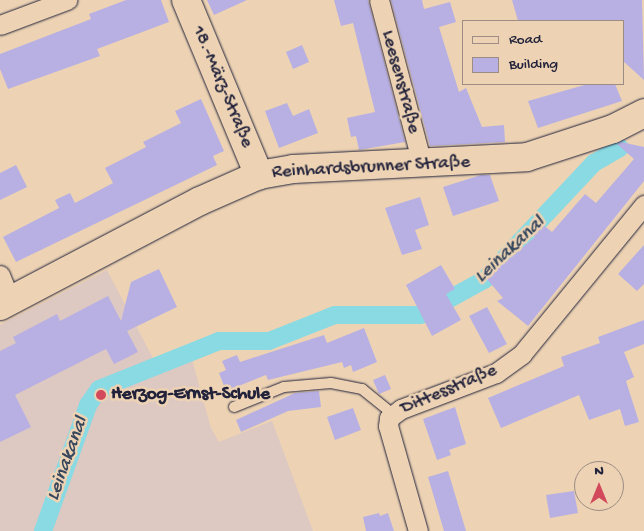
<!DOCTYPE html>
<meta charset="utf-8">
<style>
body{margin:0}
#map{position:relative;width:644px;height:531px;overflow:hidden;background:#edd3b4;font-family:"Gochi Hand",sans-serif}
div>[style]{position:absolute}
.built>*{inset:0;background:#ddc8c2}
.canal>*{height:18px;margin:-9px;padding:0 9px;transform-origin:9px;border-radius:9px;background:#89dae3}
.building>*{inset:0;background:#b8b0e2}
.roads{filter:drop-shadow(0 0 1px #22223b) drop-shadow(0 0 1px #22223b)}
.lane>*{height:10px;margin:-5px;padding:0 5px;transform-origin:5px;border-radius:5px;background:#edd3b4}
.street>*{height:19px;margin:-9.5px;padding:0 9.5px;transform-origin:9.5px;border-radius:9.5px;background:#edd3b4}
.secondary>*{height:28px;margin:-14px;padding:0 14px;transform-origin:14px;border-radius:14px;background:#edd3b4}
.dots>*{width:14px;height:14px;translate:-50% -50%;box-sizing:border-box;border:2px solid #edd3b4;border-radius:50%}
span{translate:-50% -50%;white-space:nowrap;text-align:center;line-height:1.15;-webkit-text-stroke:5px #edd3b4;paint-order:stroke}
.street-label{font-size:19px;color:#22223b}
.poi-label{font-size:19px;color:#22223b;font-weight:700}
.left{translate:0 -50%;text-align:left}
.water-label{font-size:20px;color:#37475d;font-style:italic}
.legend{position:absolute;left:462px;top:20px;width:162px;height:65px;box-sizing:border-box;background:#edd3b4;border:1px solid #9c8c84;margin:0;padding:6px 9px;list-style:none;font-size:15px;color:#22223b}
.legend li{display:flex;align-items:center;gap:10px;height:25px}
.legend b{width:25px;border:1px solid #9c8c84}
.north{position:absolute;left:574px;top:461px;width:50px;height:50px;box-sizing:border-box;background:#edd3b4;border:1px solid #9c8c84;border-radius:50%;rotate:0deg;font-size:14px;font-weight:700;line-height:20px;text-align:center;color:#22223b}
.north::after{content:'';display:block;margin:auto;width:18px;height:22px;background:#d1495b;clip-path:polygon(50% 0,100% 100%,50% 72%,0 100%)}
</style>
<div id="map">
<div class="built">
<div style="clip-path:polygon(107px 270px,158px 368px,191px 356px,211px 428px,219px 442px,272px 421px,313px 531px,0 531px,0 325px)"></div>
</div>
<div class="canal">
<div style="left:43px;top:531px;width:134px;rotate:-70.3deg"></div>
<div style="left:88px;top:405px;width:19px;rotate:-55deg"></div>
<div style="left:99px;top:389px;width:129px;rotate:-21.8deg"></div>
<div style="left:219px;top:341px;width:50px"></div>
<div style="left:269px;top:341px;width:71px;rotate:-21.5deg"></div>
<div style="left:335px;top:315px;width:85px"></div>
<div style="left:420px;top:315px;width:73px;rotate:-28.7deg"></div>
<div style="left:484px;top:280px;width:161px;rotate:-46.8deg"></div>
<div style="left:594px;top:163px;width:30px;rotate:-30deg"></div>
</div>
<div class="building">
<div style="clip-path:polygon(126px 0,161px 0,169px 22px,97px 49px,100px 56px,8px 89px,0 69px,0 54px,91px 19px,89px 14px)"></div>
<div style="clip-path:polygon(207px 0,247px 0,214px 15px)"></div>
<div style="clip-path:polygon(334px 0,368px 0,405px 142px,359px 150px,356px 136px,351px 137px,347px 118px,375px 112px,353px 23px,341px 26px)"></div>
<div style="clip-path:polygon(391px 0,422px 0,424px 9px,450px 2px,456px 22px,439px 27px,459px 92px,466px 88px,482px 127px,504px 125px,505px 142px,430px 146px)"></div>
<div style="clip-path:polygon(512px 0,642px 0,644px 80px,623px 61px,623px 21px,518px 21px)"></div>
<div style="clip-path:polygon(302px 45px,309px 62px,293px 69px,286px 52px)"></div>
<div style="clip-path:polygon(588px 84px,615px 84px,622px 101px,538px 128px,528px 101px)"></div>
<div style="clip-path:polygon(201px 99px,224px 151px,213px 156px,217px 165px,16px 262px,3px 237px,59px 208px,55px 200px,70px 193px,75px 203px,113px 183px,105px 168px,146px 147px,143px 142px,181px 123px,175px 111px)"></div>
<div style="clip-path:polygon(287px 103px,293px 116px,309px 109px,318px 133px,279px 148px,265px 111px)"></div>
<div style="clip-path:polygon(621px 142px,644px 147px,644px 181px,528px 326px,497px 301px,503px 298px,486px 278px,535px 237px,533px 235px,542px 224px,552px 232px,585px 194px,596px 203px,634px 159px,617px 144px)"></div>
<div style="clip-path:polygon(16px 165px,27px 187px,0 200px,0 173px)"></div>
<div style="clip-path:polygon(481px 175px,490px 175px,499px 201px,453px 216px,443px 187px)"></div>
<div style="clip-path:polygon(420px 197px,429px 225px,415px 230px,422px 249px,402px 255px,385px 208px)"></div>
<div style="clip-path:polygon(644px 245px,644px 284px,637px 291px,618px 274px)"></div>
<div style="clip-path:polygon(441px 265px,455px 289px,446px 294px,461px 320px,432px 336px,406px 285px)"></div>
<div style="clip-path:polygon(159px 269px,177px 307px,127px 331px,138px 352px,114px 364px,106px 349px,15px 395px,31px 427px,0 442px,0 351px,16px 343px,13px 337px,57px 314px,60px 321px,108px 296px,121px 321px,131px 282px)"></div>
<div style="clip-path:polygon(487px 307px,507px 344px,489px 353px,469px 316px)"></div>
<div style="clip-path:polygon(644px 320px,644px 344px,624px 352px,634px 377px,626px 381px,639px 422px,625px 426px,620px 409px,589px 420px,579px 395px,501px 428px,488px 398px,564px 366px,561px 357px,600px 343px,598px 337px)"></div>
<div style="clip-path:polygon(364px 328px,377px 362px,353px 372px,351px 365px,344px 368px,342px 362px,268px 380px,266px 375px,226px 391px,219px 373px,226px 370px,222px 361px,237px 355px,240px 362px,324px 335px,327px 343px)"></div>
<div style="clip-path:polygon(385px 375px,391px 389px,379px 394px,373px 380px)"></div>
<div style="clip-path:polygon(319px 391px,321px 407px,288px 411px,241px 432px,236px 420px,295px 393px)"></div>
<div style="clip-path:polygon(455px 407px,466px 444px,449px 450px,451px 455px,437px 460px,423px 419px)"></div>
<div style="clip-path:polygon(353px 408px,361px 430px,335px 440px,327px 417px)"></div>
<div style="clip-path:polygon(448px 471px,466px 531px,444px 531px,428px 477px)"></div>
<div style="clip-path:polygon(574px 491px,578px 513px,550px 518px,546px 495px)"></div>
<div style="clip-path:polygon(379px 513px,380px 516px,388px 513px,394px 531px,366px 531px,363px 517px)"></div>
</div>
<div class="roads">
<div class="lane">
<div style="left:234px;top:407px;width:54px;rotate:-21.8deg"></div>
<div style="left:284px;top:387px;width:47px;rotate:-4.9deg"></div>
<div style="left:331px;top:383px;width:32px;rotate:11deg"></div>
<div style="left:362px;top:389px;width:40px;rotate:39deg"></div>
</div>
<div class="street">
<div style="left:379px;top:0;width:170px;rotate:75.3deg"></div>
<div style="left:0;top:25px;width:72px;rotate:-20.5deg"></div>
<div style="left:0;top:275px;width:27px;rotate:68deg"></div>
<div style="left:418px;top:531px;width:109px;rotate:-105.9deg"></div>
<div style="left:388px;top:426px;width:8px;rotate:-83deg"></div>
<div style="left:389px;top:418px;width:15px;rotate:-37deg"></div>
<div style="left:401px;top:409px;width:102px;rotate:-20.8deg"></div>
<div style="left:496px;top:373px;width:32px;rotate:-36deg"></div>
<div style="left:522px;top:354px;width:193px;rotate:-50.7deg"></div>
</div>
<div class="secondary">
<div style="left:186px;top:0;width:190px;rotate:67.4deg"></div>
<div style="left:0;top:306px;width:226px;rotate:-27.7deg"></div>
<div style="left:200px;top:201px;width:64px;rotate:-23.8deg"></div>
<div style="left:259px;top:175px;width:35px;rotate:-10deg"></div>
<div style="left:293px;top:169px;width:234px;rotate:-2.9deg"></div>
<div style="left:527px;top:157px;width:90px;rotate:-18deg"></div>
<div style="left:613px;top:129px;width:35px;rotate:-27deg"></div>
</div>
</div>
<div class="dots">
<div style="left:101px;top:395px;background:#d1495b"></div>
</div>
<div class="street-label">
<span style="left:400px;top:82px;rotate:75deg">Leesenstraße</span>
<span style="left:222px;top:87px;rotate:67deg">18.-März-Straße</span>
<span style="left:371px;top:168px;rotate:-3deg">Reinhardsbrunner Straße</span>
<span style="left:449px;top:390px;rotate:-23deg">Dittesstraße</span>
</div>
<div class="poi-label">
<span class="left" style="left:111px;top:395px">Herzog-Ernst-Schule</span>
</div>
<div class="water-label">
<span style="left:510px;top:250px;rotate:-43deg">Leinakanal</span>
<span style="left:68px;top:459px;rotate:-70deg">Leinakanal</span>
</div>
<ul class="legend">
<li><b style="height:6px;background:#edd3b4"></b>Road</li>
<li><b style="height:14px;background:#b8b0e2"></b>Building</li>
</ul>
<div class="north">N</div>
</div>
